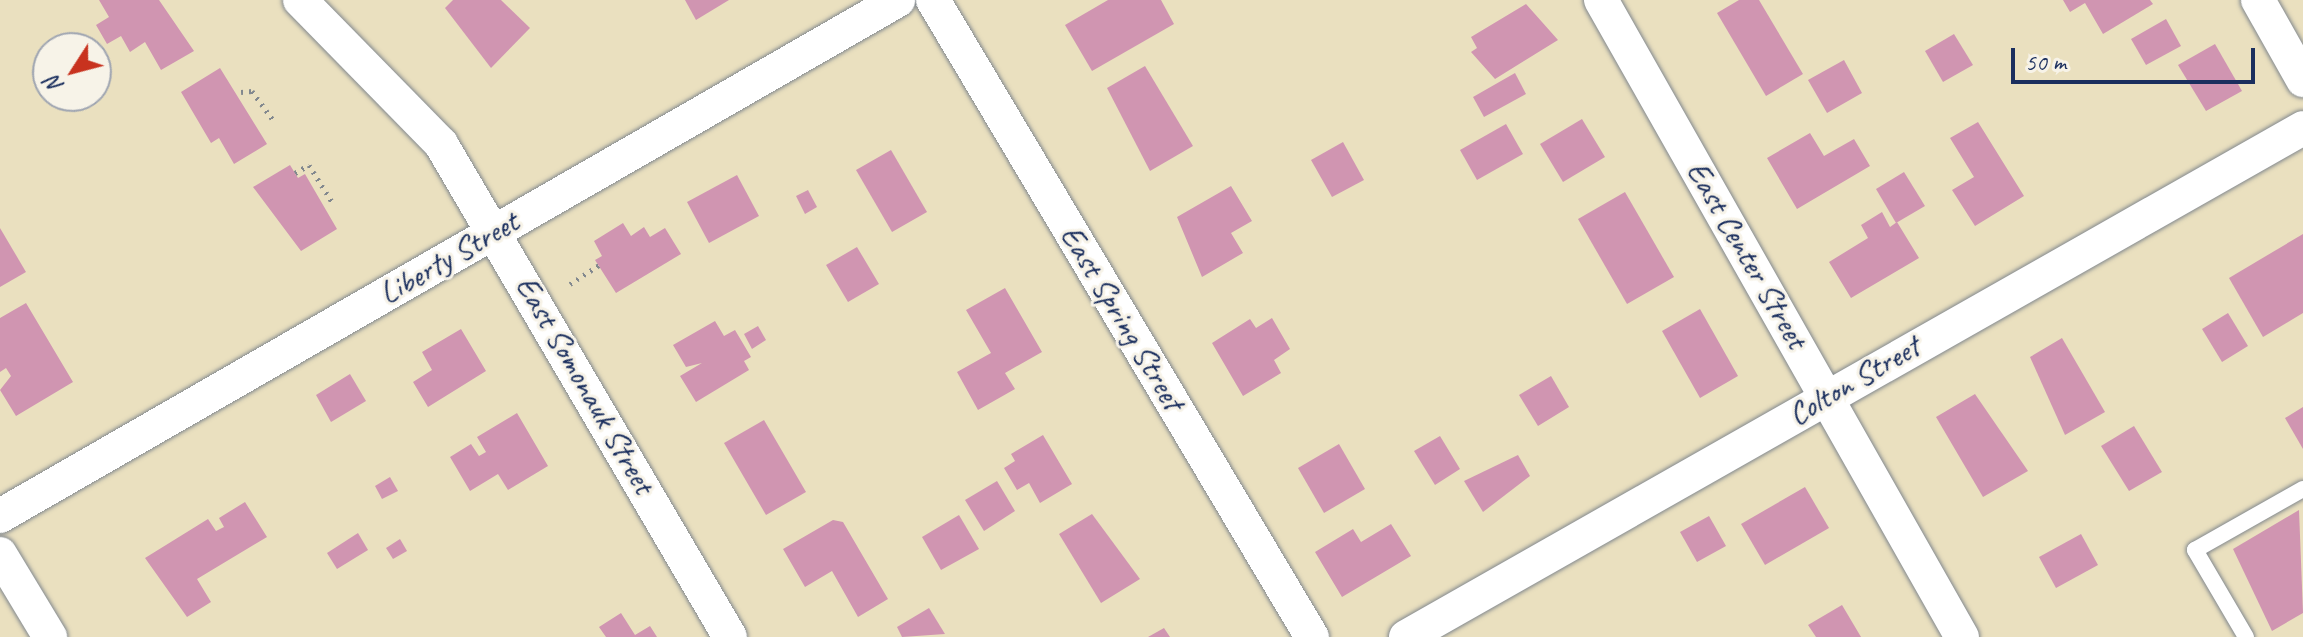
<!DOCTYPE html>
<style>
body{margin:0}
#map{position:relative;width:2303px;height:637px;overflow:hidden;background:#eae0bf;font-family:Caveat,sans-serif}
div>[style]{position:absolute}
.building>*{inset:0;background:#d095b1}
.path>*{height:5px;margin-top:-2.5px;transform-origin:0;background:repeating-linear-gradient(90deg,#82888e 0 2px,transparent 0 8px)}
.roads{filter:drop-shadow(0 0 2px #82888e) drop-shadow(0 0 2px #82888e)}
.lane>*{height:16px;margin:-8px;padding:0 8px;transform-origin:8px;border-radius:8px;background:#fff}
.street>*{height:34px;margin:-17px;padding:0 17px;transform-origin:17px;border-radius:17px;background:#fff}
span{translate:-50% -50%;white-space:nowrap;text-align:center;line-height:1.15;-webkit-text-stroke:6px #f7f3e8;paint-order:stroke}
.street-label{font-size:32px;color:#1b2f5e}
.north{position:absolute;left:32px;top:32px;width:80px;height:80px;box-sizing:border-box;background:#f7f3e8;border:2px solid #9fa5b1;border-radius:50%;rotate:234deg;font-size:22px;font-weight:700;line-height:32px;text-align:center;color:#1b2f5e}
.north::after{content:'';display:block;margin:auto;width:28px;height:36px;background:#c8321e;clip-path:polygon(50% 0,100% 100%,50% 72%,0 100%)}
.scale{position:absolute;left:2011px;top:48px;width:244px;height:36px;box-sizing:border-box;border:4px solid #1b2f5e;border-top:0;padding-left:10px;font-size:24px;line-height:28px;white-space:nowrap;color:#1b2f5e;-webkit-text-stroke:6px #f7f3e8;paint-order:stroke}
</style>
<div id="map">
<div class="building">
<div style="clip-path:polygon(99px 0,159px 0,194px 51px,161px 70px,145px 42px,130px 52px,121px 36px,107px 44px,96px 25px,109px 17px)"></div>
<div style="clip-path:polygon(453px 0,501px 0,530px 28px,491px 68px,445px 8px)"></div>
<div style="clip-path:polygon(685px 0,729px 0,696px 20px)"></div>
<div style="clip-path:polygon(1108px 0,1161px 0,1174px 24px,1092px 71px,1065px 25px)"></div>
<div style="clip-path:polygon(1739px 0,1759px 0,1803px 74px,1766px 96px,1717px 13px)"></div>
<div style="clip-path:polygon(2063px 0,2150px 0,2153px 4px,2103px 34px,2085px 3px,2070px 12px)"></div>
<div style="clip-path:polygon(1526px 4px,1558px 40px,1495px 79px,1471px 52px,1477px 48px,1471px 37px)"></div>
<div style="clip-path:polygon(2166px 19px,2181px 46px,2146px 65px,2131px 39px)"></div>
<div style="clip-path:polygon(1954px 34px,1973px 65px,1943px 82px,1925px 51px)"></div>
<div style="clip-path:polygon(2215px 44px,2242px 91px,2206px 111px,2178px 65px)"></div>
<div style="clip-path:polygon(1844px 60px,1862px 93px,1827px 113px,1808px 80px)"></div>
<div style="clip-path:polygon(1145px 66px,1193px 146px,1150px 171px,1107px 88px)"></div>
<div style="clip-path:polygon(220px 68px,267px 144px,234px 164px,219px 138px,211px 143px,181px 92px)"></div>
<div style="clip-path:polygon(1515px 73px,1526px 94px,1484px 117px,1473px 97px)"></div>
<div style="clip-path:polygon(1582px 119px,1605px 157px,1563px 182px,1540px 144px)"></div>
<div style="clip-path:polygon(1978px 122px,2024px 196px,1975px 226px,1952px 190px,1974px 177px,1950px 138px)"></div>
<div style="clip-path:polygon(1506px 124px,1523px 154px,1477px 180px,1460px 150px)"></div>
<div style="clip-path:polygon(1810px 133px,1824px 156px,1854px 139px,1870px 166px,1797px 209px,1767px 158px)"></div>
<div style="clip-path:polygon(1343px 142px,1364px 180px,1332px 197px,1311px 160px)"></div>
<div style="clip-path:polygon(891px 150px,927px 212px,892px 232px,856px 170px)"></div>
<div style="clip-path:polygon(290px 165px,298px 178px,305px 174px,337px 229px,301px 251px,253px 187px)"></div>
<div style="clip-path:polygon(1904px 172px,1925px 206px,1896px 223px,1876px 189px)"></div>
<div style="clip-path:polygon(737px 175px,759px 216px,709px 243px,687px 202px)"></div>
<div style="clip-path:polygon(1231px 186px,1252px 221px,1231px 233px,1243px 253px,1202px 277px,1177px 217px)"></div>
<div style="clip-path:polygon(808px 190px,817px 207px,805px 214px,796px 196px)"></div>
<div style="clip-path:polygon(1625px 192px,1674px 277px,1627px 304px,1578px 219px)"></div>
<div style="clip-path:polygon(1882px 212px,1890px 227px,1897px 222px,1919px 258px,1851px 298px,1829px 262px,1868px 238px,1861px 225px)"></div>
<div style="clip-path:polygon(623px 223px,631px 236px,644px 227px,650px 237px,665px 228px,681px 254px,616px 293px,595px 260px,602px 256px,594px 241px)"></div>
<div style="clip-path:polygon(0 228px,26px 272px,0 287px)"></div>
<div style="clip-path:polygon(2303px 234px,2303px 313px,2263px 337px,2229px 278px)"></div>
<div style="clip-path:polygon(857px 247px,879px 284px,848px 302px,826px 265px)"></div>
<div style="clip-path:polygon(1005px 288px,1042px 352px,1005px 373px,1015px 389px,978px 410px,957px 372px,991px 353px,966px 310px)"></div>
<div style="clip-path:polygon(26px 303px,73px 382px,16px 416px,0 390px,11px 376px,6px 368px,0 372px,0 318px)"></div>
<div style="clip-path:polygon(1700px 309px,1738px 376px,1700px 398px,1662px 331px)"></div>
<div style="clip-path:polygon(2228px 313px,2248px 346px,2222px 362px,2202px 329px)"></div>
<div style="clip-path:polygon(1272px 318px,1290px 349px,1274px 360px,1281px 373px,1243px 396px,1212px 343px,1250px 319px,1256px 328px)"></div>
<div style="clip-path:polygon(715px 321px,724px 336px,735px 330px,751px 357px,744px 361px,749px 370px,696px 402px,680px 376px,702px 363px,686px 367px,673px 345px)"></div>
<div style="clip-path:polygon(758px 326px,766px 340px,752px 349px,744px 334px)"></div>
<div style="clip-path:polygon(461px 329px,486px 371px,428px 407px,413px 382px,432px 370px,422px 352px)"></div>
<div style="clip-path:polygon(2062px 338px,2105px 412px,2065px 435px,2030px 357px)"></div>
<div style="clip-path:polygon(350px 374px,366px 401px,331px 422px,316px 395px)"></div>
<div style="clip-path:polygon(1551px 376px,1569px 407px,1538px 426px,1519px 395px)"></div>
<div style="clip-path:polygon(1975px 394px,2028px 471px,1983px 497px,1936px 417px)"></div>
<div style="clip-path:polygon(2303px 407px,2303px 449px,2285px 418px)"></div>
<div style="clip-path:polygon(517px 413px,548px 466px,508px 490px,498px 474px,470px 491px,450px 457px,471px 444px,479px 456px,486px 452px,477px 437px)"></div>
<div style="clip-path:polygon(764px 420px,806px 492px,766px 515px,724px 443px)"></div>
<div style="clip-path:polygon(2134px 426px,2162px 472px,2129px 491px,2101px 446px)"></div>
<div style="clip-path:polygon(1043px 435px,1072px 484px,1040px 503px,1029px 483px,1017px 490px,1004px 468px,1015px 461px,1011px 454px)"></div>
<div style="clip-path:polygon(1440px 436px,1460px 469px,1435px 485px,1414px 451px)"></div>
<div style="clip-path:polygon(1339px 444px,1365px 489px,1324px 513px,1298px 468px)"></div>
<div style="clip-path:polygon(1518px 455px,1530px 476px,1483px 512px,1464px 481px)"></div>
<div style="clip-path:polygon(390px 477px,398px 491px,382px 499px,375px 486px)"></div>
<div style="clip-path:polygon(997px 481px,1015px 511px,984px 531px,965px 500px)"></div>
<div style="clip-path:polygon(1805px 487px,1829px 528px,1765px 565px,1741px 524px)"></div>
<div style="clip-path:polygon(245px 502px,267px 537px,197px 579px,211px 602px,187px 617px,145px 558px,208px 519px,216px 531px,224px 527px,219px 518px)"></div>
<div style="clip-path:polygon(2299px 510px,2303px 613px,2272px 631px,2233px 549px)"></div>
<div style="clip-path:polygon(1092px 514px,1140px 579px,1101px 603px,1059px 534px)"></div>
<div style="clip-path:polygon(959px 515px,979px 549px,941px 570px,922px 537px)"></div>
<div style="clip-path:polygon(1709px 516px,1726px 546px,1697px 562px,1680px 532px)"></div>
<div style="clip-path:polygon(833px 520px,843px 522px,888px 599px,858px 617px,832px 571px,805px 587px,783px 549px)"></div>
<div style="clip-path:polygon(1391px 524px,1411px 556px,1342px 597px,1315px 552px,1353px 529px,1361px 542px)"></div>
<div style="clip-path:polygon(358px 533px,368px 550px,337px 569px,327px 553px)"></div>
<div style="clip-path:polygon(2081px 534px,2098px 565px,2056px 588px,2039px 557px)"></div>
<div style="clip-path:polygon(400px 539px,407px 551px,393px 559px,386px 548px)"></div>
<div style="clip-path:polygon(1842px 605px,1861px 637px,1816px 637px,1808px 625px)"></div>
<div style="clip-path:polygon(929px 608px,945px 634px,902px 637px,897px 627px)"></div>
<div style="clip-path:polygon(621px 613px,635px 635px,650px 626px,657px 637px,606px 637px,599px 627px)"></div>
<div style="clip-path:polygon(1164px 628px,1170px 637px,1148px 637px)"></div>
</div>
<div class="path">
<div style="left:241px;top:92px;width:11px;rotate:-5deg"></div>
<div style="left:252px;top:91px;width:39px;rotate:54deg"></div>
<div style="left:295px;top:173px;width:16px;rotate:-30deg"></div>
<div style="left:309px;top:165px;width:47px;rotate:58deg"></div>
<div style="left:570px;top:284px;width:35px;rotate:-33deg"></div>
</div>
<div class="roads">
<div class="lane">
<div style="left:2246px;top:637px;width:101px;rotate:-120.4deg"></div>
<div style="left:2195px;top:550px;width:124px;rotate:-29.5deg"></div>
</div>
<div class="street">
<div style="left:300px;top:0;width:202px;rotate:45.6deg"></div>
<div style="left:441px;top:144px;width:571px;rotate:59.62deg"></div>
<div style="left:933px;top:0;width:741px;rotate:59.25deg"></div>
<div style="left:1601px;top:0;width:732px;rotate:60.46deg"></div>
<div style="left:2258px;top:0;width:92px;rotate:60.6deg"></div>
<div style="left:0;top:516px;width:1036px;rotate:-29.88deg"></div>
<div style="left:0;top:554px;width:97px;rotate:58.9deg"></div>
<div style="left:1406px;top:637px;width:1031px;rotate:-29.57deg"></div>
</div>
</div>
<div class="street-label">
<span style="left:1747px;top:255px;rotate:60deg">East Center Street</span>
<span style="left:449px;top:258px;rotate:-30deg">Liberty Street</span>
<span style="left:1122px;top:318px;rotate:59deg">East Spring Street</span>
<span style="left:1854px;top:381px;rotate:-30deg">Colton Street</span>
<span style="left:585px;top:385px;rotate:60deg">East Somonauk Street</span>
</div>
<div class="north">N</div>
<div class="scale">50 m</div>
</div>
